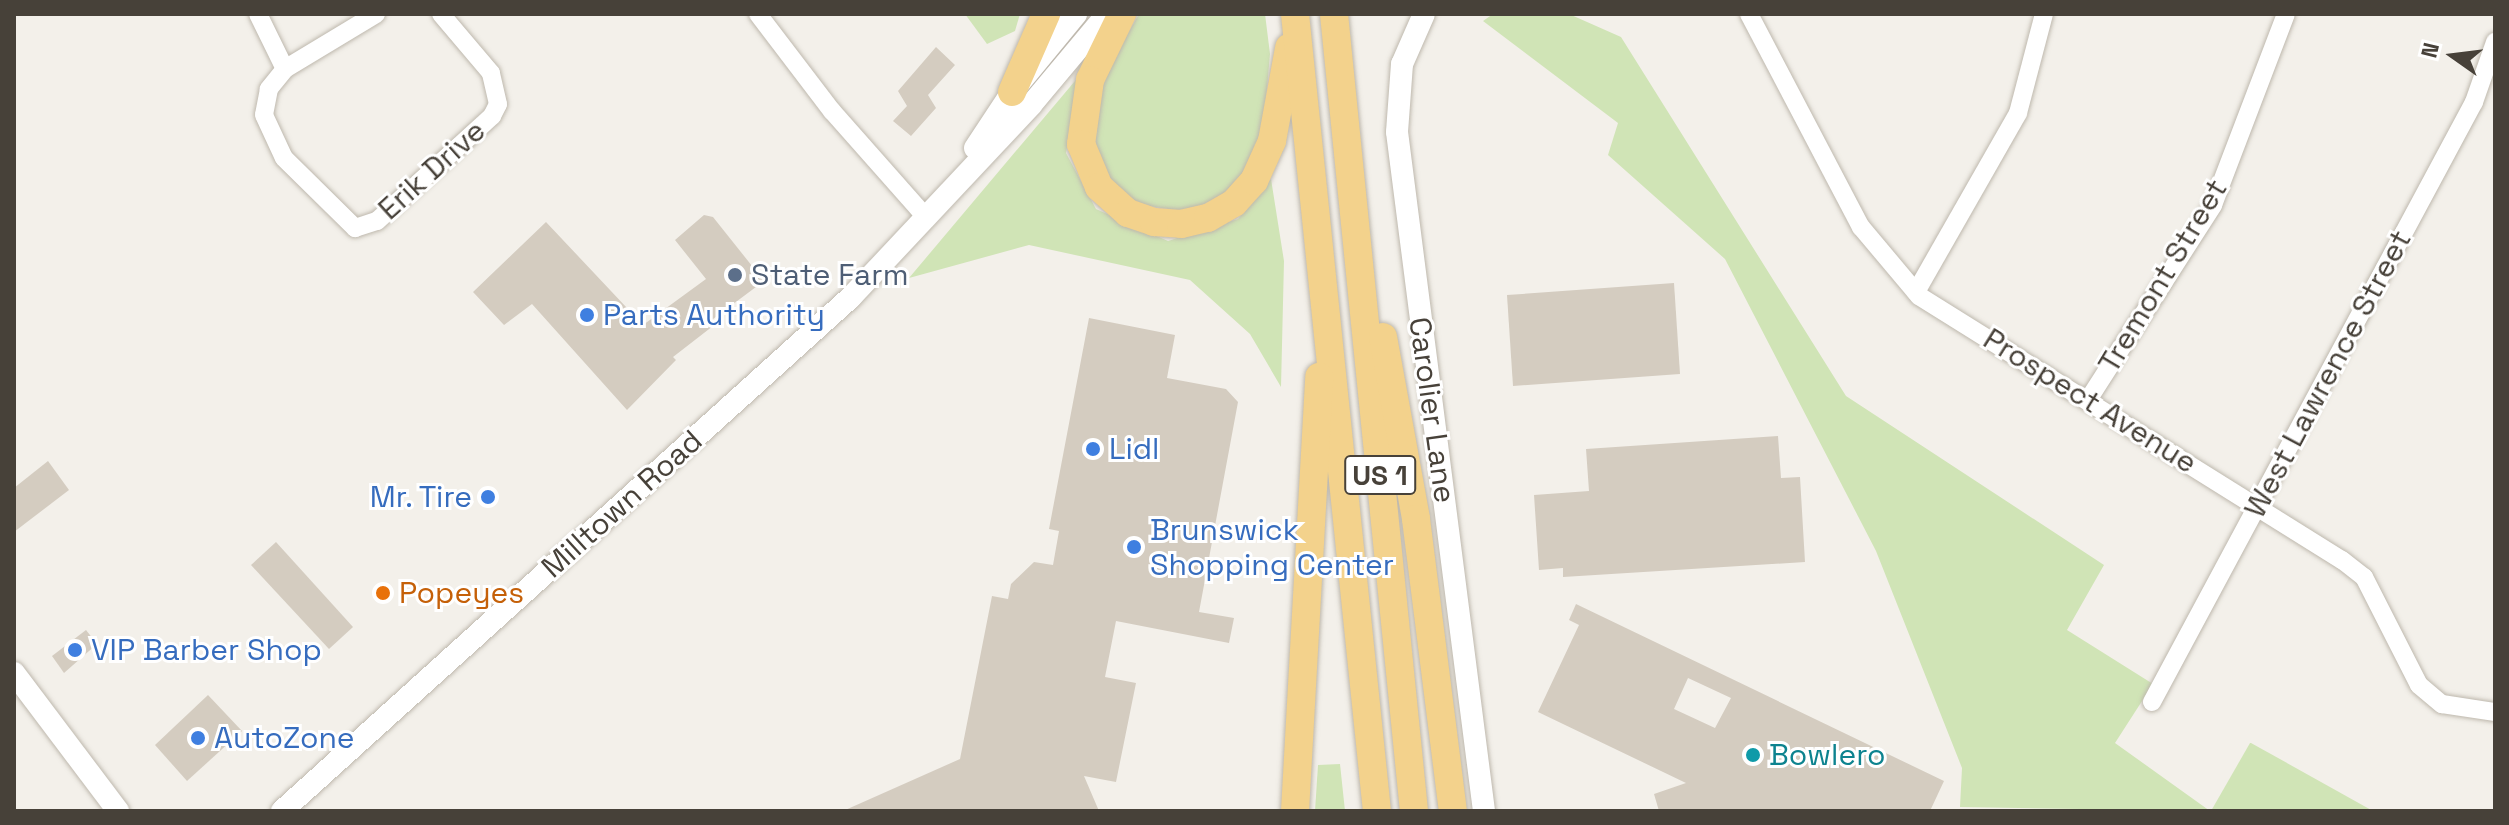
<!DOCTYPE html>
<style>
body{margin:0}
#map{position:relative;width:2509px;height:825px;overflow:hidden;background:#f3f0ea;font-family:"Space Grotesk",sans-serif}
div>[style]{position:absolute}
.green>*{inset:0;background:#d0e4b6}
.building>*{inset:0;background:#d4ccc0}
.roads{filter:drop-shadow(0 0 2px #beb8ad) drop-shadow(0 0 2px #beb8ad)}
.minor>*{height:18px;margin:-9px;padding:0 9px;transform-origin:9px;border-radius:9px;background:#fff}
.tertiary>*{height:22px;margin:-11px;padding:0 11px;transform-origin:11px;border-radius:11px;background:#fff}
.trunk>*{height:28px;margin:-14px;padding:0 14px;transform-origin:14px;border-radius:14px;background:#f3d28c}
.dots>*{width:22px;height:22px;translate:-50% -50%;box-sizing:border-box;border:4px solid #fff;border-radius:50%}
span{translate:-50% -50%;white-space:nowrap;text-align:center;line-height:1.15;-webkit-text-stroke:6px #fff;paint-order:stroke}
.shield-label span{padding:2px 6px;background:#fff;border:2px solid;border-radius:6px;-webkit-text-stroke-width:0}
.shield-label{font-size:28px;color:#474139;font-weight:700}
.street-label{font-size:30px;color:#474139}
.service-label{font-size:30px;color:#4e5e75}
.left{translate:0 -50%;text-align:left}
.shop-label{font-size:30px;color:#366cbe}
.right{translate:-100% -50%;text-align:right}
.food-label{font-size:30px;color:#c56008}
.culture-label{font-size:30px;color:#0d838f}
.frame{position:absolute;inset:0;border:16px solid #474139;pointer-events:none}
.north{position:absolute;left:2413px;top:16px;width:80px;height:80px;-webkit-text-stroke:6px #fff;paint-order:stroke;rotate:284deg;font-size:22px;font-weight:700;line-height:32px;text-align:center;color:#474139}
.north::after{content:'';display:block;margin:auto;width:28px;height:36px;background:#474139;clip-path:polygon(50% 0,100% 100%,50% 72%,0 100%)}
</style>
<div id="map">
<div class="green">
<div style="clip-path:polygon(965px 14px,1020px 14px,1015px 31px,987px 44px)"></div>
<div style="clip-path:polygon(1139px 14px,1265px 14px,1270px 54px,1263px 134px,1237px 187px,1189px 212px,1142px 205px,1113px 186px,1095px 146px,1103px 77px)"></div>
<div style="clip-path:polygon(1493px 14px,1569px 14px,1621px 37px,1846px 396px,2104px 565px,2067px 630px,2153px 684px,2115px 743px,2210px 811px,1960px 807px,1962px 768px,1876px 551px,1725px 259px,1608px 155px,1618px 123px,1483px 21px)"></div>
<div style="clip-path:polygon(1080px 75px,1066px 153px,1096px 209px,1168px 241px,1238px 219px,1271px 179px,1284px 261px,1281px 387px,1250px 334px,1190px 280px,1029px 245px,909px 278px)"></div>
<div style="clip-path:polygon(2250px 743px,2251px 743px,2373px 811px,2211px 811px)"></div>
<div style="clip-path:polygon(1340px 764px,1345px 811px,1315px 811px,1318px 765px)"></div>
</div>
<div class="building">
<div style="clip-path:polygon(936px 47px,955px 65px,928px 95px,936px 108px,911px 136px,893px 121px,907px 106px,898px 91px)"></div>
<div style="clip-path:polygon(704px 215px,713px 217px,764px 281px,709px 322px,713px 326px,673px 357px,676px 360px,627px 410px,532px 304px,504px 325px,473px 292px,546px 222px,643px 325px,706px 279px,675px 240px)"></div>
<div style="clip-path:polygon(1674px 283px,1680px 374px,1513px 386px,1507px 295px)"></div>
<div style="clip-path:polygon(1089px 318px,1175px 335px,1167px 378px,1226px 389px,1238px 402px,1199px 612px,1234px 618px,1229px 643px,1116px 621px,1105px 677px,1136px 683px,1116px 782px,1084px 776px,1099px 811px,843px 811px,960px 759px,992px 596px,1008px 599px,1011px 584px,1034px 562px,1053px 565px,1059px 531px,1049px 529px)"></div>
<div style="clip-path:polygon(1778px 436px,1781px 478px,1800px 477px,1805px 562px,1563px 577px,1563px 568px,1539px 570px,1534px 495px,1589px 491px,1586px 449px)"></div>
<div style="clip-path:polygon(48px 461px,69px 490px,14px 532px,14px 488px)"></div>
<div style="clip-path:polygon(276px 542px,353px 627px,329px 649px,251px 565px)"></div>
<div style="clip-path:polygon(evenodd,1576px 604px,1944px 781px,1930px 811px,1659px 811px,1654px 794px,1686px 783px,1538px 712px,1579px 625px,1569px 620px,1576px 604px,1688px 678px,1731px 698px,1715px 728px,1674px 709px,1688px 678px)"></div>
<div style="clip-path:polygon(86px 630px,97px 644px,64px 673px,52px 656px)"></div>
<div style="clip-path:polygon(208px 695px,242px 731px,187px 781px,155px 745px)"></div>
</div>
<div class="roads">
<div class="minor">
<div style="left:258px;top:14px;width:61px;rotate:63.9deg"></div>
<div style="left:376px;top:14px;width:106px;rotate:148.9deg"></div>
<div style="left:285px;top:69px;width:26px;rotate:129deg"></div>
<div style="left:269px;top:89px;width:26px;rotate:101deg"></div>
<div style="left:264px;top:115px;width:47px;rotate:65.1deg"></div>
<div style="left:284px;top:158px;width:100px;rotate:44.6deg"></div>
<div style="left:355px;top:228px;width:23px;rotate:-18deg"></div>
<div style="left:377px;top:221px;width:156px;rotate:-42.4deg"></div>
<div style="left:492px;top:116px;width:13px;rotate:-63deg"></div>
<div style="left:498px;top:104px;width:32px;rotate:-103deg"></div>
<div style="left:491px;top:73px;width:77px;rotate:-130.3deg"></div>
<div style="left:758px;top:14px;width:122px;rotate:52.7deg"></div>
<div style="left:832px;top:111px;width:140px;rotate:48.5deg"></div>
<div style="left:1749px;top:14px;width:241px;rotate:62.3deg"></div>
<div style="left:1861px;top:227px;width:90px;rotate:50deg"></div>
<div style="left:1919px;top:296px;width:499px;rotate:32deg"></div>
<div style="left:2342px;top:560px;width:28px;rotate:38deg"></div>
<div style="left:2364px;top:577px;width:121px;rotate:63deg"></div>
<div style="left:2419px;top:685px;width:30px;rotate:40deg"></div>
<div style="left:2442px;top:704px;width:54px;rotate:8.6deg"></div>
<div style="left:1916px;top:292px;width:206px;rotate:-60.3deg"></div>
<div style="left:2018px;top:113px;width:102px;rotate:-75.3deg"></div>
<div style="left:2088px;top:400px;width:232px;rotate:-57.3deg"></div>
<div style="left:2213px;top:205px;width:204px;rotate:-69.1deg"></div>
<div style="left:2152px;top:702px;width:681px;rotate:-61.78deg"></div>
<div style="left:2474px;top:102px;width:64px;rotate:-70.7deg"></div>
</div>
<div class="tertiary">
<div style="left:1424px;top:14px;width:55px;rotate:113.7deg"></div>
<div style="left:1402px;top:64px;width:68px;rotate:94.2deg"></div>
<div style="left:1397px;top:132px;width:685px;rotate:82.7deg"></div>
<div style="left:975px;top:148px;width:67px;rotate:-56.5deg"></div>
<div style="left:1012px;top:92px;width:101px;rotate:-50.6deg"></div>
<div style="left:14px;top:673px;width:173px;rotate:53deg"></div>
<div style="left:282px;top:811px;width:767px;rotate:-42.09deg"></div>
<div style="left:851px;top:297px;width:263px;rotate:-46.8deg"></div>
<div style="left:1031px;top:105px;width:119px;rotate:-50.1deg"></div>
</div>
<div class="trunk">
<div style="left:1122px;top:14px;width:73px;rotate:115.9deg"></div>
<div style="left:1090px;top:80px;width:65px;rotate:98deg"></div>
<div style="left:1081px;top:144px;width:47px;rotate:67.3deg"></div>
<div style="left:1099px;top:187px;width:39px;rotate:42deg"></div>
<div style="left:1128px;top:213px;width:28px;rotate:19deg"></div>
<div style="left:1154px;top:222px;width:27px;rotate:4deg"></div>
<div style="left:1181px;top:224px;width:28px;rotate:-13deg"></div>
<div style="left:1208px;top:218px;width:30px;rotate:-30deg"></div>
<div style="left:1234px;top:203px;width:30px;rotate:-48deg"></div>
<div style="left:1254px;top:181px;width:44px;rotate:-65.8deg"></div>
<div style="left:1272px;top:141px;width:95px;rotate:-79.6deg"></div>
<div style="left:1295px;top:14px;width:801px;rotate:84.13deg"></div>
<div style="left:1334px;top:14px;width:801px;rotate:84.27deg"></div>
<div style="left:1012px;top:92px;width:85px;rotate:-66.4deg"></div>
<div style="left:1383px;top:337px;width:185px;rotate:79.7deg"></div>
<div style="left:1416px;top:519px;width:294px;rotate:82.8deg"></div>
<div style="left:1295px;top:811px;width:435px;rotate:-86.8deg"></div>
</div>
</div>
<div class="dots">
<div style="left:735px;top:275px;background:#5c6f8a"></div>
<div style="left:587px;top:315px;background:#3f7fe0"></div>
<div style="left:1093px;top:449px;background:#3f7fe0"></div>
<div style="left:488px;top:497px;background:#3f7fe0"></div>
<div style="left:1134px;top:547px;background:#3f7fe0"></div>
<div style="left:383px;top:593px;background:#e8710a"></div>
<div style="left:75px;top:650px;background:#3f7fe0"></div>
<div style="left:198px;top:738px;background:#3f7fe0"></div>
<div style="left:1753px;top:755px;background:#0f9aa8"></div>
</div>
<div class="shield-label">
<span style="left:1380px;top:475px">US 1</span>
</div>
<div class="street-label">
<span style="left:432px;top:170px;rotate:-42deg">Erik Drive</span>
<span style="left:2163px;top:276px;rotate:-59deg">Tremont Street</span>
<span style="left:2328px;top:374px;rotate:-62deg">West Lawrence Street</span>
<span style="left:2090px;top:401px;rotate:32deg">Prospect Avenue</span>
<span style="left:1432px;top:410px;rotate:82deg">Carolier Lane</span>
<span style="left:622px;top:504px;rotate:-42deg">Milltown Road</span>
</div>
<div class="service-label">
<span class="left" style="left:751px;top:275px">State Farm</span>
</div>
<div class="shop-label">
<span class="left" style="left:603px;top:315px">Parts Authority</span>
<span class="left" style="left:1109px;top:449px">Lidl</span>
<span class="right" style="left:472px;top:497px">Mr. Tire</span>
<span class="left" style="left:1150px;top:547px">Brunswick<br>Shopping Center</span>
<span class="left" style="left:91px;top:650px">VIP Barber Shop</span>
<span class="left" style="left:214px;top:738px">AutoZone</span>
</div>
<div class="food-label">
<span class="left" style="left:399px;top:593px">Popeyes</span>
</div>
<div class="culture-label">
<span class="left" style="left:1769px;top:755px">Bowlero</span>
</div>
<div class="frame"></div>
<div class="north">N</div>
</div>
